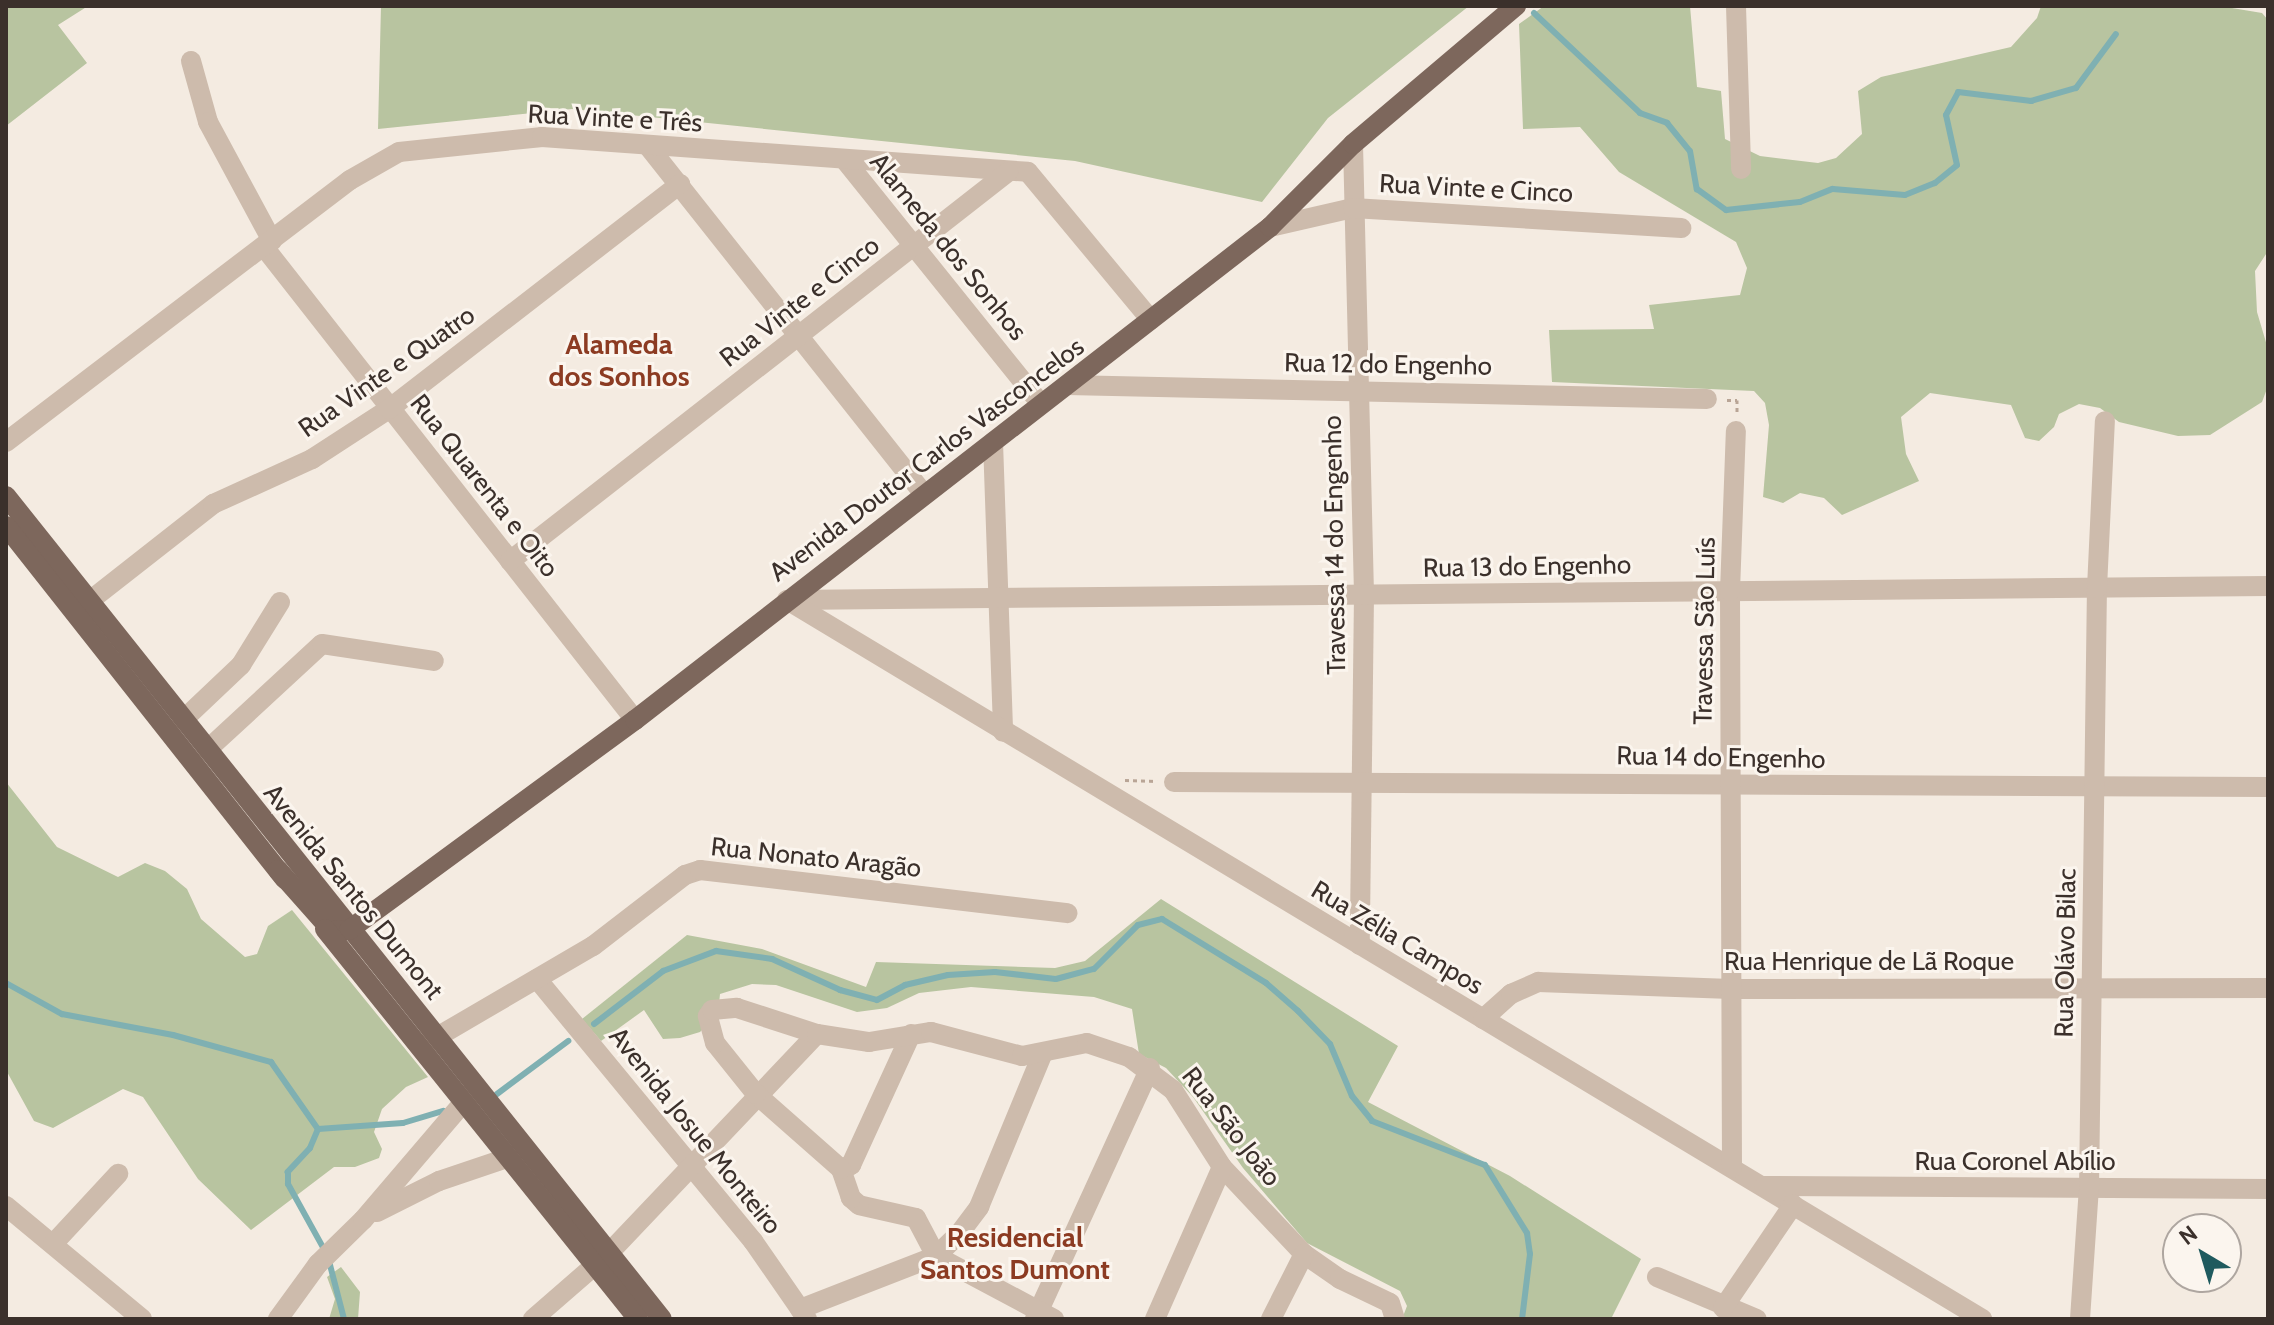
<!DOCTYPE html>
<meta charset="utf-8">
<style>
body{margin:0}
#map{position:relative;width:2274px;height:1325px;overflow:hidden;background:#f4ebe1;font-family:Cabin,sans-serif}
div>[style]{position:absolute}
.green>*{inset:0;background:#b8c4a0}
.stream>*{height:6px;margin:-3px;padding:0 3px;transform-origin:3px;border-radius:3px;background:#7fb0b2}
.path>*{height:3px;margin-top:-1.5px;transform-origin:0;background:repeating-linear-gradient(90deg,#b9a596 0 4px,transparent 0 8px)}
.minor>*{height:20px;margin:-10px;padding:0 10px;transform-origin:10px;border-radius:10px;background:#cdbbac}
.major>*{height:20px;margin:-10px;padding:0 10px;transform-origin:10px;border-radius:10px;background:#7d675c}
span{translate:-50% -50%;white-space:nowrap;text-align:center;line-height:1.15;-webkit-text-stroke:6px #fbf5ee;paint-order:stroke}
.street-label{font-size:26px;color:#3b302b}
.neighbourhood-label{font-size:28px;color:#8c3b22;font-weight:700}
.frame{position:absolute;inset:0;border:8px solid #3b302b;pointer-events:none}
.north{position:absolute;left:2162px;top:1213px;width:80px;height:80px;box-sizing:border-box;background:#fbf5ee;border:2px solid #aea6a0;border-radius:50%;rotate:322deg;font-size:22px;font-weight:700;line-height:32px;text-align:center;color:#3b302b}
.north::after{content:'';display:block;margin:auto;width:28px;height:36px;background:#1f5a5e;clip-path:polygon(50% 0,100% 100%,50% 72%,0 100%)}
</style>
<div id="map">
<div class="green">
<div style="clip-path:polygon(6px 6px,88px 6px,58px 25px,87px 63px,6px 126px)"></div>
<div style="clip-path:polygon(381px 6px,1469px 6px,1328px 118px,1262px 202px,1075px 161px,572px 109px,378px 129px)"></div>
<div style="clip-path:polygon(1544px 6px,1690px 6px,1697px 87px,1721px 91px,1725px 139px,1760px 156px,1818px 163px,1836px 158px,1862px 134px,1858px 91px,1881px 77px,2011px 47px,2037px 18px,2041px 6px,2220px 6px,2262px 13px,2268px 20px,2268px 251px,2255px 271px,2257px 312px,2268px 349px,2268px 386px,2262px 402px,2210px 435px,2178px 436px,2119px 422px,2100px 408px,2079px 404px,2059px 414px,2054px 427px,2039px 441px,2025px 438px,2011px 405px,1930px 393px,1901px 417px,1906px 454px,1919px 481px,1842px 515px,1824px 498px,1800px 493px,1783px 503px,1763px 497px,1769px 425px,1765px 403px,1754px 391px,1552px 382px,1549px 330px,1654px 329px,1649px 305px,1740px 295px,1747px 268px,1736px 242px,1619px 172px,1580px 127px,1523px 129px,1519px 24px)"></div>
<div style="clip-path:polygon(6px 782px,57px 847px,118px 877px,145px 863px,165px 871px,187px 889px,201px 919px,245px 957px,257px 954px,268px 926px,292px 910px,428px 1077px,406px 1087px,382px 1109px,374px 1132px,382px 1149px,379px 1158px,355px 1167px,334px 1167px,251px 1230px,198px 1179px,143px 1097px,123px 1089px,53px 1128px,34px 1121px,6px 1070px)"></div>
<div style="clip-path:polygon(1161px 899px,1398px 1046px,1368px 1102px,1510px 1176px,1641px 1259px,1611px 1319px,1402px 1319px,1407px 1306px,1400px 1291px,1307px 1243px,1243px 1168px,1193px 1097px,1166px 1068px,1139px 1054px,1132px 1009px,1094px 997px,971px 987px,919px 993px,887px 1008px,857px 1012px,776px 985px,752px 984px,720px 994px,718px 1014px,700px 1032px,680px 1038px,663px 1039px,644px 1010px,601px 1041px,582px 1019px,687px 935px,762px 949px,866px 987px,876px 962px,1055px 968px,1085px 961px)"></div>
<div style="clip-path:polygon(341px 1267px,360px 1292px,358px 1319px,329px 1319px,335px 1299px,327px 1277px)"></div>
</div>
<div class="stream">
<div style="left:1534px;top:13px;width:146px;rotate:43.3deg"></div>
<div style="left:1640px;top:113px;width:29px;rotate:20deg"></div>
<div style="left:1667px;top:123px;width:36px;rotate:51deg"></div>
<div style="left:1690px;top:151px;width:39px;rotate:80deg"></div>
<div style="left:1697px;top:189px;width:36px;rotate:36deg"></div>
<div style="left:1726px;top:210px;width:74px;rotate:-6.2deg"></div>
<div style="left:1800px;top:202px;width:35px;rotate:-22deg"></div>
<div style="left:1833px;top:189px;width:72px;rotate:4.8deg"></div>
<div style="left:1905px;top:195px;width:32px;rotate:-22deg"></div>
<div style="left:1935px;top:183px;width:28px;rotate:-39deg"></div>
<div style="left:1957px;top:165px;width:51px;rotate:-102.4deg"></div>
<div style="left:1946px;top:115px;width:26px;rotate:-62deg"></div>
<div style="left:1958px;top:92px;width:74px;rotate:7deg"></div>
<div style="left:2031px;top:101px;width:47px;rotate:-16.1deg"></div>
<div style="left:2076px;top:88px;width:67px;rotate:-53.5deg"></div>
<div style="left:6px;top:983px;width:64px;rotate:29deg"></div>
<div style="left:62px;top:1014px;width:113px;rotate:10.7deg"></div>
<div style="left:173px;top:1035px;width:102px;rotate:15.4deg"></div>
<div style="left:271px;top:1062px;width:82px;rotate:55deg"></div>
<div style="left:318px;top:1129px;width:21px;rotate:113deg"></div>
<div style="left:310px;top:1148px;width:33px;rotate:133deg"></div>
<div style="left:288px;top:1172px;width:12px;rotate:90deg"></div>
<div style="left:288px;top:1184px;width:77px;rotate:61.1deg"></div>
<div style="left:594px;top:1024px;width:87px;rotate:-37.5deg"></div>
<div style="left:663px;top:971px;width:57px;rotate:-20.7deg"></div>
<div style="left:716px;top:951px;width:57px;rotate:8.1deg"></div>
<div style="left:772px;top:959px;width:75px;rotate:24.5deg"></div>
<div style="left:840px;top:990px;width:38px;rotate:15deg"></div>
<div style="left:877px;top:1000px;width:32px;rotate:-28deg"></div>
<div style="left:905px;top:985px;width:44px;rotate:-13.1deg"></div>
<div style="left:948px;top:975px;width:47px;rotate:-3.7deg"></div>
<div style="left:995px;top:972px;width:61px;rotate:6.5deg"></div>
<div style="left:1056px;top:979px;width:39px;rotate:-15deg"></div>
<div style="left:1094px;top:969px;width:62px;rotate:-45deg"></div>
<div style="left:1138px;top:925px;width:25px;rotate:-14deg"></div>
<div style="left:1162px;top:919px;width:122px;rotate:31.6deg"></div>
<div style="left:1266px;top:983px;width:43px;rotate:41.2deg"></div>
<div style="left:1298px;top:1011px;width:46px;rotate:45.9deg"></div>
<div style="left:1330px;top:1044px;width:56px;rotate:67.1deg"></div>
<div style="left:1352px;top:1096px;width:32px;rotate:51deg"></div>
<div style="left:1372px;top:1121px;width:121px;rotate:21.3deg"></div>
<div style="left:1485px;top:1165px;width:80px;rotate:58.3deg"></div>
<div style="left:1527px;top:1233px;width:21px;rotate:82deg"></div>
<div style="left:1530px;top:1254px;width:65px;rotate:97deg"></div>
<div style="left:497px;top:1094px;width:89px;rotate:-36.7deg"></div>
<div style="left:318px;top:1129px;width:85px;rotate:-4deg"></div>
<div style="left:403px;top:1123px;width:42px;rotate:-16.7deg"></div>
<div style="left:329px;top:1261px;width:60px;rotate:75.5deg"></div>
</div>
<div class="path">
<div style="left:1727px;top:400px;width:10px"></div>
<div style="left:1737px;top:400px;width:14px;rotate:90deg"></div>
<div style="left:1125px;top:780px;width:32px;rotate:2deg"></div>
</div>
<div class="minor">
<div style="left:1736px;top:6px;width:163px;rotate:88.2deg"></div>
<div style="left:191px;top:61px;width:63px;rotate:74.4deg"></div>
<div style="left:208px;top:122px;width:135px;rotate:61.7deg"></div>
<div style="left:1353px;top:144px;width:451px;rotate:88.6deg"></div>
<div style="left:1364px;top:595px;width:350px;rotate:90.7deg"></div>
<div style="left:648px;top:146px;width:444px;rotate:51.6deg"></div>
<div style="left:844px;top:159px;width:314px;rotate:51.2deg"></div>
<div style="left:1270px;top:227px;width:85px;rotate:-12.9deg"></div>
<div style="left:1353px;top:208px;width:329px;rotate:3.5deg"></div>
<div style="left:264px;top:247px;width:601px;rotate:51.89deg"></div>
<div style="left:1067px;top:385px;width:640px;rotate:1.25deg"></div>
<div style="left:6px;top:442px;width:432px;rotate:-37.3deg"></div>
<div style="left:350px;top:180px;width:56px;rotate:-29.7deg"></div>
<div style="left:399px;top:152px;width:144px;rotate:-6deg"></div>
<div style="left:542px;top:137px;width:487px;rotate:4.1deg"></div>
<div style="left:1028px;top:172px;width:192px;rotate:50.3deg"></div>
<div style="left:993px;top:442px;width:290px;rotate:88deg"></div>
<div style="left:510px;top:561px;width:632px;rotate:-37.99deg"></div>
<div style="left:787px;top:600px;width:1481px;rotate:-0.54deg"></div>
<div style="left:787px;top:600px;width:1395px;rotate:31.03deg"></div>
<div style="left:78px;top:610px;width:172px;rotate:-38.1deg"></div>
<div style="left:213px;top:504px;width:109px;rotate:-24.4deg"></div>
<div style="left:312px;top:459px;width:92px;rotate:-33deg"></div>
<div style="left:389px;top:409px;width:368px;rotate:-37.7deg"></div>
<div style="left:183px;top:720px;width:80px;rotate:-43.5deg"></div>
<div style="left:241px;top:665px;width:74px;rotate:-58.2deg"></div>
<div style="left:207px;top:750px;width:156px;rotate:-42.7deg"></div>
<div style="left:322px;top:644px;width:113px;rotate:8.6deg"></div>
<div style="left:1174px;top:782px;width:1094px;rotate:0.26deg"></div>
<div style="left:537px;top:979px;width:340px;rotate:50.5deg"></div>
<div style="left:753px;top:1241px;width:95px;rotate:55.3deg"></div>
<div style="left:1483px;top:1019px;width:38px;rotate:-42deg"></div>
<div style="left:1511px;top:994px;width:30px;rotate:-24deg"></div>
<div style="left:1538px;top:982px;width:193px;rotate:2.1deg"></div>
<div style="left:1731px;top:989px;width:537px;rotate:-0.11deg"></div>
<div style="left:425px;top:1044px;width:194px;rotate:-30.3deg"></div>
<div style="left:593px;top:946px;width:116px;rotate:-37.7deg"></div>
<div style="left:685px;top:875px;width:16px;rotate:-18deg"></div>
<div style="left:700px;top:870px;width:370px;rotate:6.7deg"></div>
<div style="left:1732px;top:1168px;width:577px;rotate:-90.2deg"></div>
<div style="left:1730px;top:591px;width:160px;rotate:-87.9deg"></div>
<div style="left:841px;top:1169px;width:11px;rotate:-22deg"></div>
<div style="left:851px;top:1165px;width:144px;rotate:-65.4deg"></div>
<div style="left:1764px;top:1186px;width:504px;rotate:0.34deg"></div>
<div style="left:6px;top:1206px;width:177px;rotate:39.7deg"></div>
<div style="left:377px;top:1212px;width:69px;rotate:-26.6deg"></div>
<div style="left:439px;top:1181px;width:72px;rotate:-18.7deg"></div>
<div style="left:507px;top:1158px;width:19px;rotate:-39deg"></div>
<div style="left:53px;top:1244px;width:96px;rotate:-47.1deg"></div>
<div style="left:1657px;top:1277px;width:108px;rotate:22.8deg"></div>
<div style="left:1723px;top:1308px;width:125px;rotate:-55.8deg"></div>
<div style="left:800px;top:1309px;width:146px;rotate:-21.3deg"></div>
<div style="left:936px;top:1256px;width:32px;rotate:-44deg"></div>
<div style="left:959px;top:1234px;width:34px;rotate:-53deg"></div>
<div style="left:979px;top:1207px;width:165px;rotate:-67.5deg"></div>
<div style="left:278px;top:1319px;width:68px;rotate:-54deg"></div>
<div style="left:318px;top:1264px;width:63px;rotate:-44.4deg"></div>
<div style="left:363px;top:1220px;width:171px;rotate:-49.5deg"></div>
<div style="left:533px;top:1319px;width:101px;rotate:-41deg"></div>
<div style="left:609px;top:1253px;width:302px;rotate:-46.5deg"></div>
<div style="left:1035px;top:1319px;width:276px;rotate:-65.4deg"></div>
<div style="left:1054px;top:1319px;width:134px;rotate:-151.9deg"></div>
<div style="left:936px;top:1256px;width:43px;rotate:-117.8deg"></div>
<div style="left:916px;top:1218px;width:58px;rotate:-167.2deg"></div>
<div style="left:859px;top:1205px;width:11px;rotate:-139deg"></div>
<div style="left:851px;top:1198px;width:31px;rotate:-109deg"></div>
<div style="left:841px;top:1169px;width:113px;rotate:-138.6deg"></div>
<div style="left:756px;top:1094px;width:65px;rotate:-128.8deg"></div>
<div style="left:715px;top:1043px;width:28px;rotate:-105deg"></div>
<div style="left:708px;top:1016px;width:7px;rotate:-56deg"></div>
<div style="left:712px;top:1010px;width:25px;rotate:-5deg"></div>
<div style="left:737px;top:1008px;width:84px;rotate:18deg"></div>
<div style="left:817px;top:1034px;width:53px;rotate:8.7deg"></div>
<div style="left:869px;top:1042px;width:63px;rotate:-9.2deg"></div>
<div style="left:931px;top:1032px;width:94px;rotate:14.8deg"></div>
<div style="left:1022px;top:1056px;width:66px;rotate:-11.3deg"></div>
<div style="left:1087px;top:1043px;width:44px;rotate:18.4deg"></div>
<div style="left:1129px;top:1057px;width:55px;rotate:36.9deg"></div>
<div style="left:1173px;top:1090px;width:91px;rotate:57.5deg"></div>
<div style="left:1222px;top:1167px;width:120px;rotate:46.7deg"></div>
<div style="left:1304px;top:1254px;width:44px;rotate:34.8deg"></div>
<div style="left:1340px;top:1279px;width:55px;rotate:25.6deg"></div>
<div style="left:1390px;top:1303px;width:17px;rotate:73deg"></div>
<div style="left:1155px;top:1319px;width:166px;rotate:-66.2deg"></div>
<div style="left:1271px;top:1319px;width:73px;rotate:-63.1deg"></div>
<div style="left:2080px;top:1319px;width:131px;rotate:-86.1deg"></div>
<div style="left:2089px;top:1188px;width:600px;rotate:-89.24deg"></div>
<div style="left:2097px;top:588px;width:167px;rotate:-87.3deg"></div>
</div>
<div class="major">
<div style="left:6px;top:496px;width:1052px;rotate:51.44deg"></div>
<div style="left:6px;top:526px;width:450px;rotate:51.7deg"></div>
<div style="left:278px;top:870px;width:81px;rotate:48.5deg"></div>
<div style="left:332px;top:931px;width:17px;rotate:-3deg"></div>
<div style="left:349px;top:930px;width:355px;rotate:-36.3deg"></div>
<div style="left:635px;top:720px;width:804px;rotate:-37.82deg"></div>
<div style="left:1270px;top:227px;width:117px;rotate:-45deg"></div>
<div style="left:1353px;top:144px;width:214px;rotate:-40.3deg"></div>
<div style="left:325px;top:929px;width:500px;rotate:51.25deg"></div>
</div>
<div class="street-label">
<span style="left:615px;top:119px;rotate:3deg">Rua Vinte e Três</span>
<span style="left:1476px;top:189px;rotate:3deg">Rua Vinte e Cinco</span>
<span style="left:948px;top:247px;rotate:51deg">Alameda dos Sonhos</span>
<span style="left:800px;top:302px;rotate:-38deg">Rua Vinte e Cinco</span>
<span style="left:1388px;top:365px;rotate:1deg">Rua 12 do Engenho</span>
<span style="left:387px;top:372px;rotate:-35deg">Rua Vinte e Quatro</span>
<span style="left:927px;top:460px;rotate:-37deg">Avenida Doutor Carlos Vasconcelos</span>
<span style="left:484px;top:486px;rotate:52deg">Rua Quarenta e Oito</span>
<span style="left:1335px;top:545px;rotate:-91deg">Travessa 14 do Engenho</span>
<span style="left:1527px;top:567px;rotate:-1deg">Rua 13 do Engenho</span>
<span style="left:1705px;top:631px;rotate:-89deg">Travessa São Luís</span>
<span style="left:1721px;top:758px;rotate:1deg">Rua 14 do Engenho</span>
<span style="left:816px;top:858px;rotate:6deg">Rua Nonato Aragão</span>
<span style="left:353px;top:892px;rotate:51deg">Avenida Santos Dumont</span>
<span style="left:1397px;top:938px;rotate:31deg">Rua Zélia Campos</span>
<span style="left:2066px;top:953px;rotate:-89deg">Rua Olávo Bilac</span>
<span style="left:1869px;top:962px">Rua Henrique de Lã Roque</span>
<span style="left:1231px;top:1127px;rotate:52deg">Rua São João</span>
<span style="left:695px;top:1131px;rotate:51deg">Avenida Josue Monteiro</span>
<span style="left:2015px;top:1162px">Rua Coronel Abílio</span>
</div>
<div class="neighbourhood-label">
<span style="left:619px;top:360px">Alameda<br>dos Sonhos</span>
<span style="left:1015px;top:1253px">Residencial<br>Santos Dumont</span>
</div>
<div class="frame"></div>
<div class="north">N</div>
</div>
